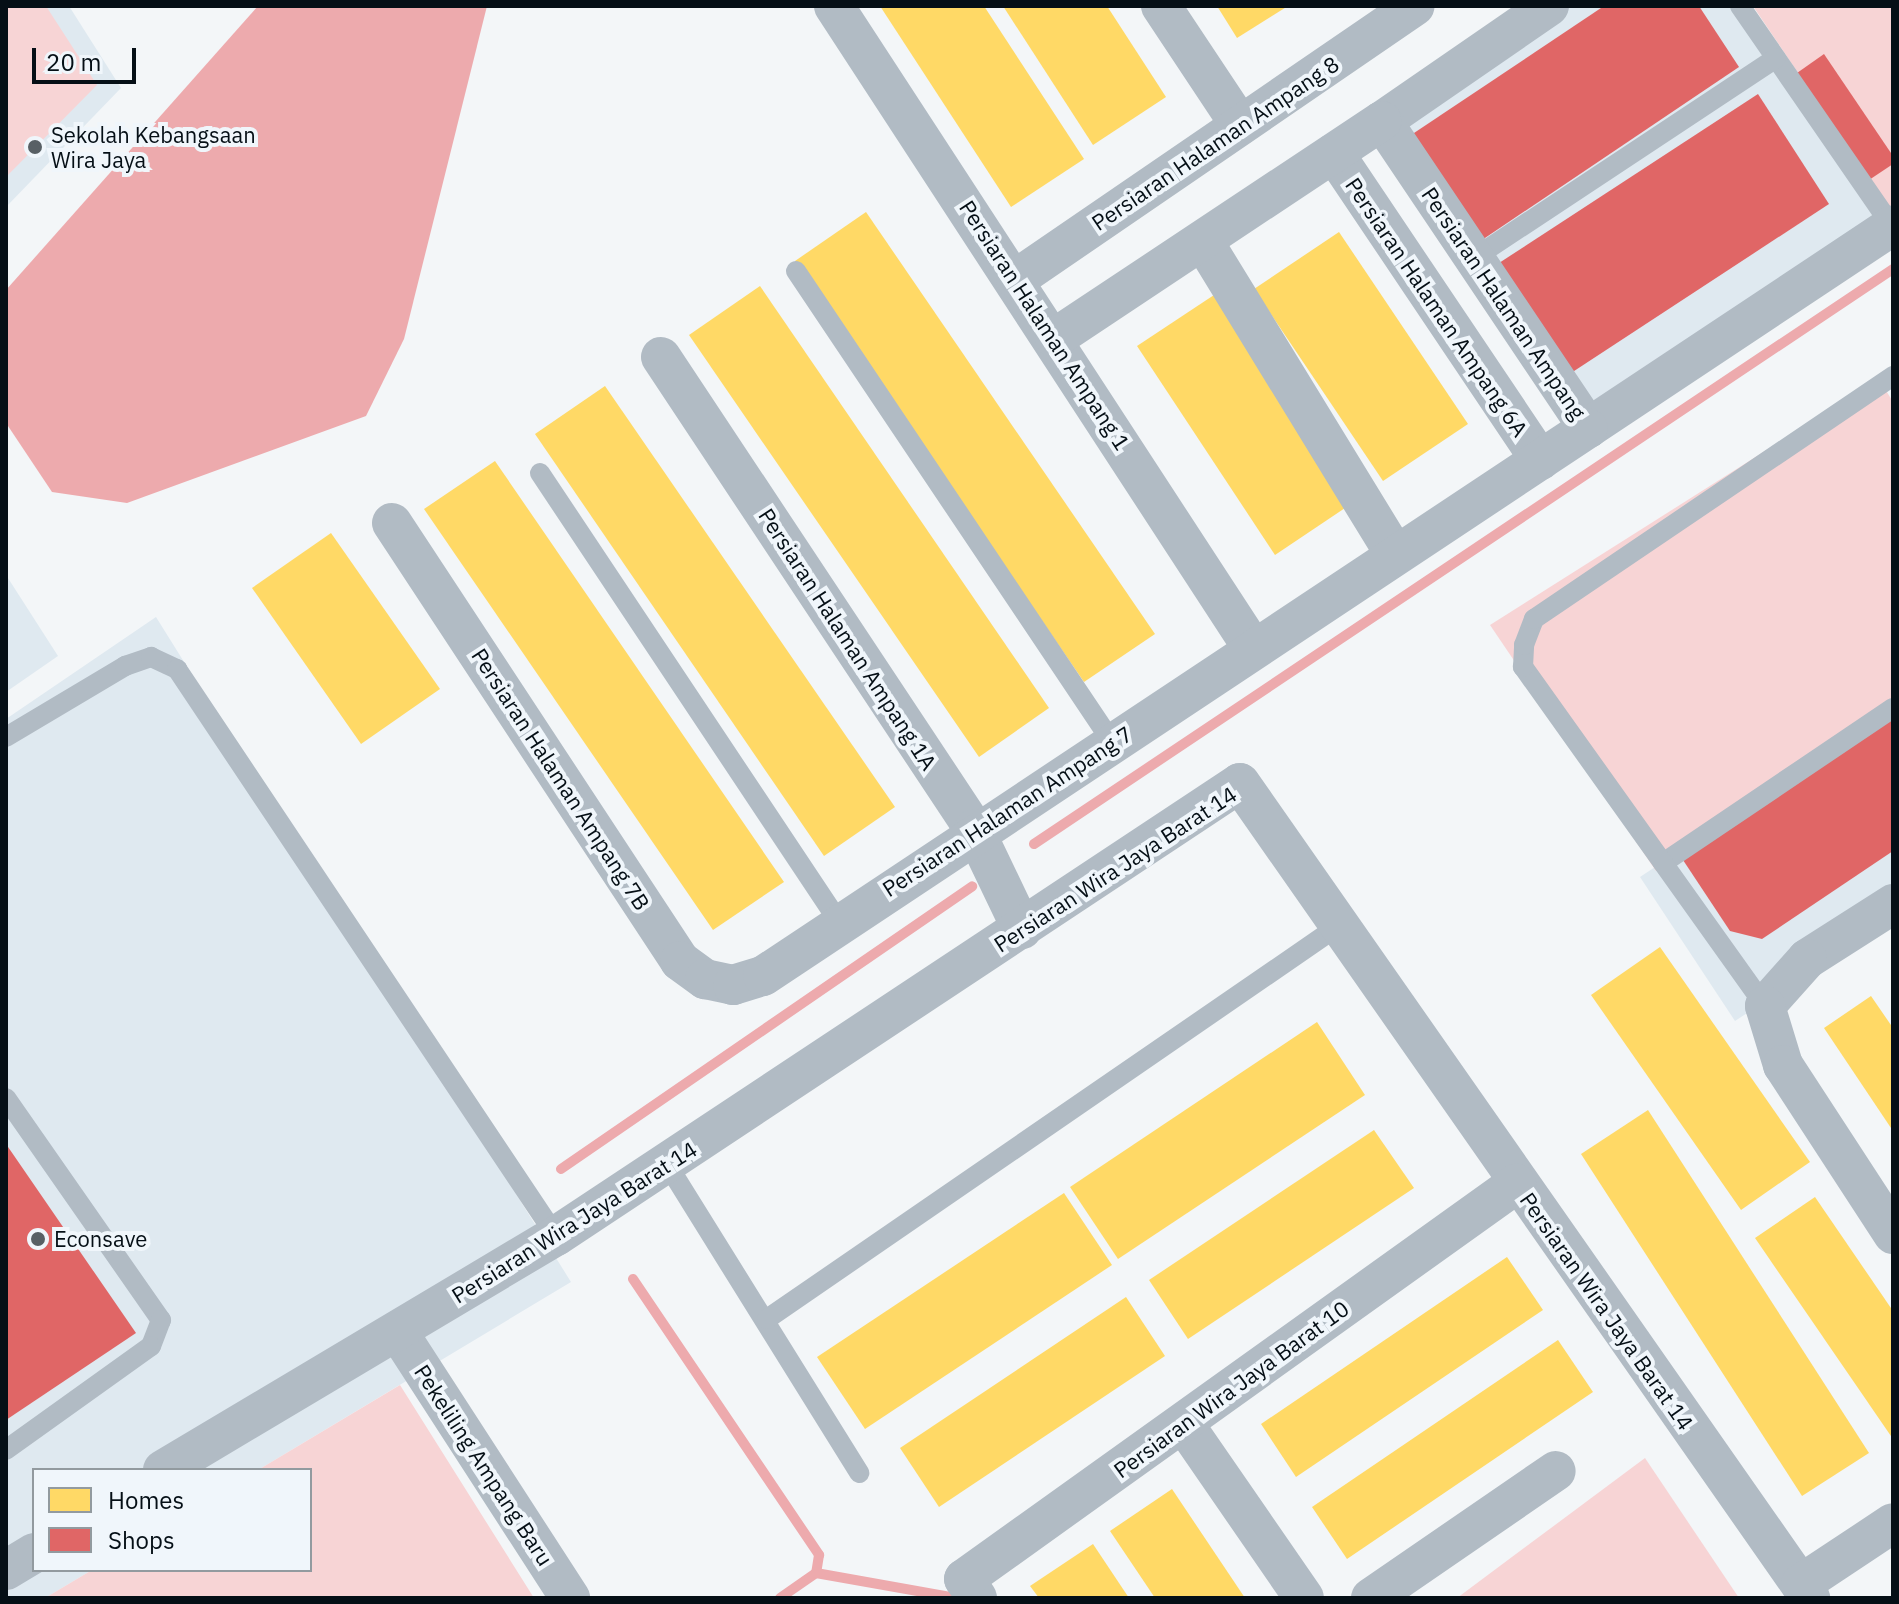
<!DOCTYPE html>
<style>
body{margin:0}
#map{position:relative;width:1899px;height:1604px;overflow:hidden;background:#f3f6f8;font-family:"IBM Plex Sans",sans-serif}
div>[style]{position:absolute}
.built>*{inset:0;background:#dfe9f0}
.green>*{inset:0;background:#f7d4d5}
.water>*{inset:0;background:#edaaad}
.homes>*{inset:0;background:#ffd966}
.shops>*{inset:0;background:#e06666}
.stream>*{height:10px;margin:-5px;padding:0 5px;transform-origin:5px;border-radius:5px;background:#edaaad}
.service>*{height:20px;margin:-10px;padding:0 10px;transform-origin:10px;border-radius:10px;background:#b1bbc4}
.minor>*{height:40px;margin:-20px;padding:0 20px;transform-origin:20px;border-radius:20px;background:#b1bbc4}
.dots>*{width:22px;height:22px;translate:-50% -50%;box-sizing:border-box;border:4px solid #f0f6fb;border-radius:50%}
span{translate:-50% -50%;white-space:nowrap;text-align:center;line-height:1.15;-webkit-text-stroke:8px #f0f6fb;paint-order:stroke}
.poi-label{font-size:22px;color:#050f16}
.left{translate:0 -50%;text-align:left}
.street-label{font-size:22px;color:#050f16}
.frame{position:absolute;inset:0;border:8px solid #050f16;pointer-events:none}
.legend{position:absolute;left:32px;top:1468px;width:280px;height:104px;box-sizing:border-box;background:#f0f6fb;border:2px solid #929a9f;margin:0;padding:10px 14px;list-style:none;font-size:24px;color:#050f16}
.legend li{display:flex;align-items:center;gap:16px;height:40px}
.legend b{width:40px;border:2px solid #929a9f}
.scale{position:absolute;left:32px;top:48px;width:104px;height:36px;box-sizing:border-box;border:4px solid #050f16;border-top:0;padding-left:10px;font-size:24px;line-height:28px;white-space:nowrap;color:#050f16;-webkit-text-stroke:6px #f0f6fb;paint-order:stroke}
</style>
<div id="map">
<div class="built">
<div style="clip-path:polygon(6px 6px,69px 6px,121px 88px,6px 207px)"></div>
<div style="clip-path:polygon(1549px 6px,1737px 6px,1888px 229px,1590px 431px,1379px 121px)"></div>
<div style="clip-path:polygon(6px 575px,58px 656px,6px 692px)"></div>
<div style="clip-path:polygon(156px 617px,571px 1282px,258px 1470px,34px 1470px,34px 1570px,92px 1570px,45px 1598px,6px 1598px,6px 719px)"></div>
<div style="clip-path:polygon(1893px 709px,1893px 917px,1735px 1021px,1640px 877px)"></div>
</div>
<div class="green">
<div style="clip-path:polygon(6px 6px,46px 6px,97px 85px,6px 177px)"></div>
<div style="clip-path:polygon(1753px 6px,1893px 6px,1893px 212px,1892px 213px)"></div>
<div style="clip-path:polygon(1879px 379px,1893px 402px,1893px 716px,1656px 871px,1490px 625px)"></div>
<div style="clip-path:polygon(400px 1385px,534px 1598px,45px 1598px,92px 1570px,310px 1570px,310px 1470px,258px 1470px)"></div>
<div style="clip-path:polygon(1645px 1458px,1739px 1598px,1457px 1598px)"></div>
</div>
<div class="water">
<div style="clip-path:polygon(258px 6px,487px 6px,404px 339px,366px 416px,127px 503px,52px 492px,6px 423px,6px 290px)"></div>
</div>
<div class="homes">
<div style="clip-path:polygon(880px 6px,984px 6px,1084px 159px,1011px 207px)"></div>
<div style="clip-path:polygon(1003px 6px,1107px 6px,1166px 97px,1093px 145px)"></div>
<div style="clip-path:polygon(1217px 6px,1288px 6px,1237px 38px)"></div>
<div style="clip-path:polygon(866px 212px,1155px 634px,1084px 682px,795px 261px)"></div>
<div style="clip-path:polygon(1339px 232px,1468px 424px,1383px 481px,1254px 289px)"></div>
<div style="clip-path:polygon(760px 286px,1049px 708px,979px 757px,689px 335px)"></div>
<div style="clip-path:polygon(1214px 295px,1351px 504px,1275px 555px,1137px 346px)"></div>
<div style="clip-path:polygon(605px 386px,895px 807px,824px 856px,535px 434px)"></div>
<div style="clip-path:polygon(495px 461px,784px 882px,713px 930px,424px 509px)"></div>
<div style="clip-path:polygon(331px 533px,440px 689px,361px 744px,252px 588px)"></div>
<div style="clip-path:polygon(1660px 947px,1810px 1162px,1741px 1210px,1591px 995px)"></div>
<div style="clip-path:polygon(1871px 996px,1893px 1028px,1893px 1131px,1824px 1028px)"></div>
<div style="clip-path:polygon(1317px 1022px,1365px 1095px,1118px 1259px,1070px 1187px)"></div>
<div style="clip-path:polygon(1648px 1110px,1869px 1453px,1802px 1496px,1581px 1154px)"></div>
<div style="clip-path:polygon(1374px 1130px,1414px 1188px,1188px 1339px,1149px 1280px)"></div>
<div style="clip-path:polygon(1064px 1193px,1112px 1265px,865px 1429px,817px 1357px)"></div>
<div style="clip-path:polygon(1815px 1197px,1893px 1311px,1893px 1439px,1755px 1238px)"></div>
<div style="clip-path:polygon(1507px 1257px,1543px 1310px,1296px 1477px,1261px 1424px)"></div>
<div style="clip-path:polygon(1126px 1297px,1165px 1356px,939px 1507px,900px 1448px)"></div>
<div style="clip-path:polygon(1558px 1340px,1593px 1392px,1347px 1559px,1312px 1507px)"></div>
<div style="clip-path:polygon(1172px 1489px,1245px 1598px,1155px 1598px,1110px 1531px)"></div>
<div style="clip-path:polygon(1093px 1544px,1129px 1598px,1039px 1598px,1030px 1586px)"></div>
</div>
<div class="shops">
<div style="clip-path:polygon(1604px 6px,1699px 6px,1739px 67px,1479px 242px,1408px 137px)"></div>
<div style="clip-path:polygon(1824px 54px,1893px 156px,1893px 164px,1869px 180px,1797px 73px)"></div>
<div style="clip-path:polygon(1758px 94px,1829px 204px,1568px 375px,1496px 265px)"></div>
<div style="clip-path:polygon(1893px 719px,1893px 851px,1762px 939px,1730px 931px,1681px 857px)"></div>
<div style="clip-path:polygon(6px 1144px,136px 1333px,6px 1420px)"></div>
</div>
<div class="stream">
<div style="left:1034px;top:844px;width:1034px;rotate:-33.8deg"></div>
<div style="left:561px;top:1169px;width:499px;rotate:-34.5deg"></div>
<div style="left:633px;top:1279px;width:333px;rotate:56deg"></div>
<div style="left:819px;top:1555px;width:18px;rotate:99deg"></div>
<div style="left:780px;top:1598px;width:44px;rotate:-34.8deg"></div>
<div style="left:816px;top:1573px;width:142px;rotate:10.1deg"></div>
</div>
<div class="service">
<div style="left:1740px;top:6px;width:267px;rotate:55.4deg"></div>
<div style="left:1474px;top:258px;width:362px;rotate:-33.5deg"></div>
<div style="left:796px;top:271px;width:567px;rotate:56.14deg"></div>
<div style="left:540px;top:473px;width:539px;rotate:56.34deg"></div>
<div style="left:6px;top:737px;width:139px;rotate:-30.8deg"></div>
<div style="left:125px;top:666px;width:28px;rotate:-19deg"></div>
<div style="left:151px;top:657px;width:29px;rotate:25deg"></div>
<div style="left:177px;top:669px;width:682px;rotate:56.24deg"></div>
<div style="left:1663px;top:863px;width:277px;rotate:-34deg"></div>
<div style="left:1765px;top:1006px;width:417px;rotate:-125.5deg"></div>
<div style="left:1523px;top:667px;width:22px;rotate:-87deg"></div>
<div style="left:1524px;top:645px;width:28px;rotate:-69deg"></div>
<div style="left:1534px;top:619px;width:434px;rotate:-34.1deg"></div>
<div style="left:6px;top:1098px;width:271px;rotate:55.1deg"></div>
<div style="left:161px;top:1320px;width:28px;rotate:111deg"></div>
<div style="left:151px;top:1346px;width:178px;rotate:144.4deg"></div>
<div style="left:667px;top:1164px;width:364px;rotate:58.1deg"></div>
<div style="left:767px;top:1319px;width:692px;rotate:-34.52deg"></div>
</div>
<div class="minor">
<div style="left:834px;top:6px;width:765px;rotate:56.89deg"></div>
<div style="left:1161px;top:6px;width:143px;rotate:56.4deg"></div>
<div style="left:1549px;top:6px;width:203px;rotate:145.4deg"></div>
<div style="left:1382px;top:121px;width:370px;rotate:56.1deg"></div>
<div style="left:1588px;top:428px;width:366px;rotate:-33.6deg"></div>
<div style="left:1334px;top:153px;width:370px;rotate:56.1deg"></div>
<div style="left:1203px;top:241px;width:367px;rotate:58.5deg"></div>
<div style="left:1016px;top:279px;width:483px;rotate:-34.4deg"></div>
<div style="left:1055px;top:338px;width:392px;rotate:-33.6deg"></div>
<div style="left:661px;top:357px;width:566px;rotate:56.45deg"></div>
<div style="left:974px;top:829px;width:111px;rotate:64.4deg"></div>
<div style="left:392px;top:523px;width:524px;rotate:56.67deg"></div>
<div style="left:680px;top:961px;width:31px;rotate:36deg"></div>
<div style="left:705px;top:979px;width:29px;rotate:12deg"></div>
<div style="left:733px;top:985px;width:31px;rotate:-17deg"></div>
<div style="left:763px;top:976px;width:990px;rotate:-33.59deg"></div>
<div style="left:1893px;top:904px;width:102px;rotate:147.4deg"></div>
<div style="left:1807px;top:959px;width:63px;rotate:131.8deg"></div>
<div style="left:1765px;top:1006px;width:62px;rotate:73deg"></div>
<div style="left:1783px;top:1065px;width:202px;rotate:56.9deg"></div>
<div style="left:398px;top:1332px;width:317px;rotate:57.1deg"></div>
<div style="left:1184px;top:1424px;width:211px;rotate:55.4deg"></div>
<div style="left:163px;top:1470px;width:457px;rotate:-30.8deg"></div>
<div style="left:556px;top:1236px;width:820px;rotate:-33.52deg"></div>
<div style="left:1240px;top:783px;width:995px;rotate:55.03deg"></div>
<div style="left:6px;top:1570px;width:33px;rotate:-31deg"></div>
<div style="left:1801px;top:1584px;width:110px;rotate:-33.5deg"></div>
<div style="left:977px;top:1598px;width:23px;rotate:-124deg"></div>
<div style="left:964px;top:1579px;width:679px;rotate:-35.59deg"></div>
<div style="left:1371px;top:1598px;width:224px;rotate:-34.5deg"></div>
</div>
<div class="dots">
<div style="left:35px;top:147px;background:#586065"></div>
<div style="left:38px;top:1239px;background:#586065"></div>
</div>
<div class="poi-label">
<span class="left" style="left:51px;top:147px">Sekolah Kebangsaan<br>Wira Jaya</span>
<span class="left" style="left:54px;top:1239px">Econsave</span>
</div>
<div class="street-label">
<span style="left:1215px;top:143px;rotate:-34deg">Persiaran Halaman Ampang 8</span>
<span style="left:1504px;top:303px;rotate:56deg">Persiaran Halaman Ampang</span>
<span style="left:1437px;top:307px;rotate:56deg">Persiaran Halaman Ampang 6A</span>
<span style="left:1045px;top:325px;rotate:57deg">Persiaran Halaman Ampang 1</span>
<span style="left:848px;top:639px;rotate:57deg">Persiaran Halaman Ampang 1A</span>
<span style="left:561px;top:779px;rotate:57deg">Persiaran Halaman Ampang 7B</span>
<span style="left:1007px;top:811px;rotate:-33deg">Persiaran Halaman Ampang 7</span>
<span style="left:1115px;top:869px;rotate:-33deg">Persiaran Wira Jaya Barat 14</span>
<span style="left:574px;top:1222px;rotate:-32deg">Persiaran Wira Jaya Barat 14</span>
<span style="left:1607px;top:1311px;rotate:55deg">Persiaran Wira Jaya Barat 14</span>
<span style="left:1231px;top:1389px;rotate:-36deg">Persiaran Wira Jaya Barat 10</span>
<span style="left:484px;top:1465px;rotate:57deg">Pekeliling Ampang Baru</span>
</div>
<div class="frame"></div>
<ul class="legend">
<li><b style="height:22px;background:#ffd966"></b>Homes</li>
<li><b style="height:22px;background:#e06666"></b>Shops</li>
</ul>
<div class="scale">20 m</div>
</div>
